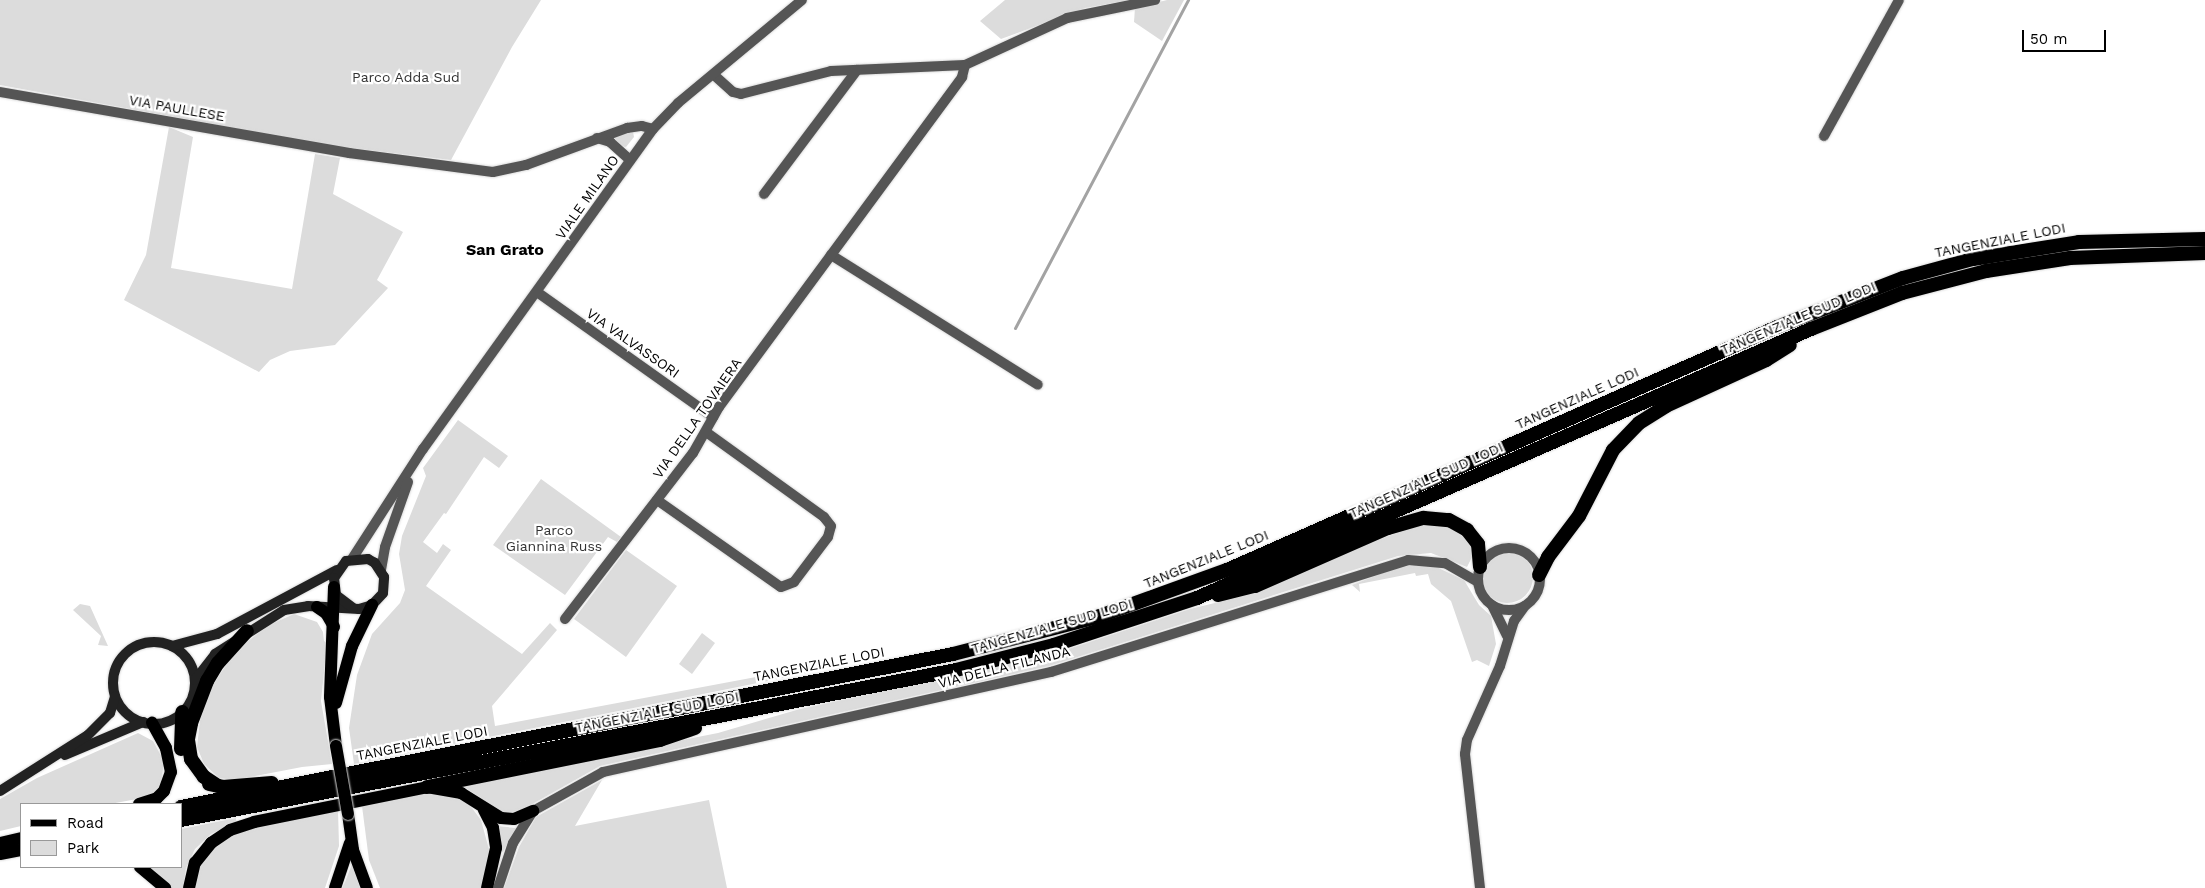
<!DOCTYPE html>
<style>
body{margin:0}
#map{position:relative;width:2205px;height:888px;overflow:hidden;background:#fff;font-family:"Work Sans",sans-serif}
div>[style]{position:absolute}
.green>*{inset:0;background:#dcdcdc}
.round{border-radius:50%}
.stream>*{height:3px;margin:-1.5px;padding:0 1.5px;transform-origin:1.5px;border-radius:1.5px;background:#a3a3a3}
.roads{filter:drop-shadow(0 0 1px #dbdbdb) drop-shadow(0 0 1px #dbdbdb)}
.minor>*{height:10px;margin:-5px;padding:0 5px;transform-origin:5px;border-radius:5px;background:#555}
.minor>.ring{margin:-5px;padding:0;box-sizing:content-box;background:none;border:10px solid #555;border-radius:50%}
.tertiary>*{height:10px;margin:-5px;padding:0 5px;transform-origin:5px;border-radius:5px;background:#555}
.secondary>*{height:10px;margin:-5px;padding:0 5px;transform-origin:5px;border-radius:5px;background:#222}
.secondary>.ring{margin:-5px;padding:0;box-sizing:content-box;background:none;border:10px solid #222;border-radius:50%}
.primary>*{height:12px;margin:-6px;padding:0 6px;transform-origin:6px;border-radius:6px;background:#000}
.trunk>*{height:14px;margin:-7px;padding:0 7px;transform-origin:7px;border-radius:7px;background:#000}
.bridges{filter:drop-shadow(0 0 1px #dbdbdb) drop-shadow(0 0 1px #dbdbdb)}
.primary-bridge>*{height:12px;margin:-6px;padding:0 6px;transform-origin:6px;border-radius:6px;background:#000}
span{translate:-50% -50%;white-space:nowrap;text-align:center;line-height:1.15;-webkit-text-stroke:4.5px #fff;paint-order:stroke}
.park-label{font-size:14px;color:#333}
.street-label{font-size:14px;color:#000}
.quarter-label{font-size:16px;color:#000;font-weight:700}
.legend{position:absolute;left:20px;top:803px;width:162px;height:65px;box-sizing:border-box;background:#fff;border:1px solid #999;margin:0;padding:6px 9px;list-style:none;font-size:15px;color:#000}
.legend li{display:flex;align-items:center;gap:10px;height:25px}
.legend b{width:25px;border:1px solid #999}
.scale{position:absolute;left:2022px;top:30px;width:84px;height:22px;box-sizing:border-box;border:2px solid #000;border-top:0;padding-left:6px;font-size:15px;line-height:18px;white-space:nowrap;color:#000;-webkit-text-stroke:4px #fff;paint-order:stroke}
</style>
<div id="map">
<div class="green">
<div style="clip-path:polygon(0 0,541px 0,512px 47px,451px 160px,326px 145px,0 85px)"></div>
<div style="clip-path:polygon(1005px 0,1130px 0,1085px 8px,1001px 39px,980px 21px)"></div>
<div style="clip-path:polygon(1167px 0,1184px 0,1162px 41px,1134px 22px,1135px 8px)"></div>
<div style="clip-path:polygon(169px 127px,193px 137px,171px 268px,292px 289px,315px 154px,340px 158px,333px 194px,403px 232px,377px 280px,388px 288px,335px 345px,290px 351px,270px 360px,259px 372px,124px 300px,146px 255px)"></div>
<div style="clip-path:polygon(633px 132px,634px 137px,626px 147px,619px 146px,615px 139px,614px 134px)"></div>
<div style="clip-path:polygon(458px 420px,508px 456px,499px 468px,484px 457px,446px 514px,444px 513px,423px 542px,437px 553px,443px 544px,451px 550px,426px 586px,522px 654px,550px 623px,557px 630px,492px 706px,495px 726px,756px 677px,781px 668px,813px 668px,813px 672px,354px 764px,349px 728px,357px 675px,372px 634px,400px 603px,405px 590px,399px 554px,402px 536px,426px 476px,423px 468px)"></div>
<div style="clip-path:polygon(541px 479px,621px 537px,617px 542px,608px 537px,565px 595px,493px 545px)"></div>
<div style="clip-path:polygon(1439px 524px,1458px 530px,1470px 541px,1473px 555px,1467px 567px,1431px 553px,1398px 556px,1049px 666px,600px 766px,520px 811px,504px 813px,464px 787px,464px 783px,718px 733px,800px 709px,1047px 656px,1190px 609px,1252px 594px,1372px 542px,1420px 525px)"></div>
<div style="clip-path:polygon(626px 550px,677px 586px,626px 657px,574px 619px)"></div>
<div class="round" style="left:1481px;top:551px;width:52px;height:52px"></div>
<div style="clip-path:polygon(1430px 564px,1464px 580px,1479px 605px,1491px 616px,1496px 644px,1489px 666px,1477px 660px,1472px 662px,1451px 601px,1431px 584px,1428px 574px,1416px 576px,1415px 573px,1359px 584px,1360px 592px,1352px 585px,1398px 567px)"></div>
<div style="clip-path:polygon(80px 604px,90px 606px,108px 646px,98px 645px,101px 636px,73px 610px)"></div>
<div style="clip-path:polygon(294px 614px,317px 622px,323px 632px,324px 641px,327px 643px,321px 701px,332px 764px,302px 767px,235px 780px,219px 778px,204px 764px,197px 747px,200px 720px,211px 688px,232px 656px,244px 644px,269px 625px)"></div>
<div style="clip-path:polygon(702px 633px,715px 643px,692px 674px,679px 664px)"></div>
<div style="clip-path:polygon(138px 733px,153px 741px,164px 761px,161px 785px,155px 792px,148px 797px,110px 804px,21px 804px,21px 826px,0 831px,0 799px,37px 778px)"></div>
<div style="clip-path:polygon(602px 780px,575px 826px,709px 800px,727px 888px,504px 888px,519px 847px,536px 817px)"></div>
<div style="clip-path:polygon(429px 792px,450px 794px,469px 804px,481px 820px,490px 853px,481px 888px,380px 888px,369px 860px,362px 806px)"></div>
<div style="clip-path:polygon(338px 810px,339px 846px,325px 888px,195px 888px,199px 868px,212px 848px,238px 832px)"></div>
<div style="clip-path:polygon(236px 818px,236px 822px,211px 834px,195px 849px,186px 868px,183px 888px,172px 888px,149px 867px,181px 867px,181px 829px)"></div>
<div style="clip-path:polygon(497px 826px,516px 828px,503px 852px,500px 851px)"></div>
<div style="clip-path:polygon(352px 864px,360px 888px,342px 888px,345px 882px)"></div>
</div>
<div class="stream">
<div style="left:1015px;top:328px;width:371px;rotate:-62.2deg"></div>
</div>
<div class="roads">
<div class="minor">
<div style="left:714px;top:75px;width:25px;rotate:42deg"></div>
<div style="left:733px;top:92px;width:8px;rotate:14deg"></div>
<div style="left:741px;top:94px;width:93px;rotate:-14.3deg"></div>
<div style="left:831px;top:71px;width:134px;rotate:-2.6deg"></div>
<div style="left:965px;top:65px;width:112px;rotate:-24.7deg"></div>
<div style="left:1067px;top:18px;width:90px;rotate:-11.6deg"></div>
<div style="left:1824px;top:136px;width:155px;rotate:-61.1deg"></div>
<div style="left:764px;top:194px;width:155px;rotate:-53.1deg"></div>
<div style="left:831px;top:255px;width:244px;rotate:32.1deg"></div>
<div style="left:537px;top:292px;width:216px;rotate:35.4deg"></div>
<div style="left:657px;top:500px;width:151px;rotate:35.1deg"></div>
<div style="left:781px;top:587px;width:14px;rotate:-21deg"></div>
<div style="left:794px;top:582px;width:56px;rotate:-52.9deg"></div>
<div style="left:828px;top:537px;width:11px;rotate:-75deg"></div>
<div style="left:831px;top:526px;width:11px;rotate:-128deg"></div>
<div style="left:824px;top:517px;width:145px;rotate:-144.2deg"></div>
<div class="ring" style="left:1478px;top:548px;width:52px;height:52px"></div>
<div style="left:1492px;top:605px;width:34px;rotate:64deg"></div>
<div style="left:565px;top:619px;width:210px;rotate:-52.4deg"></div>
<div style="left:693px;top:453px;width:53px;rotate:-60.5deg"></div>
<div style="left:719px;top:407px;width:410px;rotate:-53.6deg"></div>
<div style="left:962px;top:77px;width:12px;rotate:-76deg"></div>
<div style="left:498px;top:888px;width:47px;rotate:-71.6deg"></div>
<div style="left:513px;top:843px;width:38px;rotate:-58deg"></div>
<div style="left:533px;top:811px;width:80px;rotate:-29.1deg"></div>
<div style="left:603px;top:772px;width:459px;rotate:-12.6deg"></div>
<div style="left:1051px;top:672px;width:374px;rotate:-17.4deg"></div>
<div style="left:1408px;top:560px;width:37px;rotate:5deg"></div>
<div style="left:1445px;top:563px;width:38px;rotate:30deg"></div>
<div style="left:1480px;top:888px;width:135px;rotate:-96.4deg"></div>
<div style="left:1465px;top:754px;width:14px;rotate:-82deg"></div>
<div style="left:1467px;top:740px;width:81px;rotate:-66deg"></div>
<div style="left:1500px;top:666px;width:47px;rotate:-72.7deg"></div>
<div style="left:1514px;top:621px;width:19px;rotate:-54deg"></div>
</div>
<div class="tertiary">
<div style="left:0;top:92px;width:354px;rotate:9.9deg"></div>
<div style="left:349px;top:153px;width:145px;rotate:7.5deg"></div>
<div style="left:493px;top:172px;width:34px;rotate:-12deg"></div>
<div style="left:526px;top:165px;width:108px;rotate:-20.1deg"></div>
<div style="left:627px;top:128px;width:15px;rotate:-8deg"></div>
<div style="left:642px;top:126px;width:11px;rotate:15deg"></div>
<div style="left:597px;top:138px;width:14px;rotate:17deg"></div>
<div style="left:610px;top:142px;width:27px;rotate:42deg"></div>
<div style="left:352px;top:559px;width:131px;rotate:-57.2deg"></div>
<div style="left:423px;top:449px;width:394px;rotate:-54.3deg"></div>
<div style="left:653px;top:129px;width:36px;rotate:-46deg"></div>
<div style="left:678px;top:103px;width:161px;rotate:-39.7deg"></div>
<div style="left:381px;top:570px;width:23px;rotate:-80deg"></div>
<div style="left:385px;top:547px;width:69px;rotate:-70.5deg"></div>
</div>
<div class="secondary">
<div class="ring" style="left:113px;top:642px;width:72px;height:72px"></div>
<div style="left:172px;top:646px;width:47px;rotate:-14.9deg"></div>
<div style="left:217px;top:634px;width:136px;rotate:-28.1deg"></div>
<div style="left:195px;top:680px;width:33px;rotate:-52deg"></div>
<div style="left:215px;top:654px;width:82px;rotate:-32.5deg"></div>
<div style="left:284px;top:610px;width:24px;rotate:-9deg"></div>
<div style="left:308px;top:606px;width:51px;rotate:3.4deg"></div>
<div style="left:359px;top:609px;width:14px;rotate:-17deg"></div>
<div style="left:372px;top:605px;width:16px;rotate:-47deg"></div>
<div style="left:383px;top:593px;width:16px;rotate:-86deg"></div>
<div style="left:384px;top:577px;width:17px;rotate:-123deg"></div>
<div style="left:375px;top:563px;width:8px;rotate:-150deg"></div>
<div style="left:368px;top:559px;width:22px;rotate:175deg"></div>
<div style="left:346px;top:561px;width:21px;rotate:125deg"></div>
<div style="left:334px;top:578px;width:17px;rotate:83deg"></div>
<div style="left:336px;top:595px;width:21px;rotate:37deg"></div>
<div style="left:65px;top:755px;width:85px;rotate:-22.9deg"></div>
<div style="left:0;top:791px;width:104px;rotate:-32.5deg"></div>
<div style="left:88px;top:735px;width:31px;rotate:-45deg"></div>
<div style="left:110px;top:713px;width:17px;rotate:-73deg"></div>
</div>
<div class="primary">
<div style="left:334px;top:587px;width:110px;rotate:92.1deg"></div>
<div style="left:330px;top:697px;width:49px;rotate:83deg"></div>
<div style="left:317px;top:607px;width:11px;rotate:34deg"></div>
<div style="left:326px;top:613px;width:16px;rotate:60deg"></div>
<div style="left:336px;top:703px;width:59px;rotate:-74.3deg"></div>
<div style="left:352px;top:646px;width:46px;rotate:-64deg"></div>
<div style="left:139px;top:804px;width:19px;rotate:-18deg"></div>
<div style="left:157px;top:798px;width:10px;rotate:-45deg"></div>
<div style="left:164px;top:791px;width:20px;rotate:-70deg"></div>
<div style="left:171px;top:772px;width:25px;rotate:-102deg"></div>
<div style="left:166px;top:748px;width:29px;rotate:-119deg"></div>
<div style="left:484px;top:810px;width:20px;rotate:63deg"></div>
<div style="left:493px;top:828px;width:20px;rotate:81deg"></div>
<div style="left:496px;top:848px;width:41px;rotate:102.7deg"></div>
<div style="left:348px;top:814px;width:36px;rotate:82deg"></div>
<div style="left:353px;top:850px;width:40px;rotate:69.8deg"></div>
<div style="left:0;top:843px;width:22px;rotate:-13deg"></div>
<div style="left:0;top:854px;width:21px;rotate:-11deg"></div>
<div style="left:140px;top:867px;width:33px;rotate:40deg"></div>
<div style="left:189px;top:888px;width:26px;rotate:-77deg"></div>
<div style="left:195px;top:863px;width:26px;rotate:-51deg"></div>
<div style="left:211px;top:843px;width:23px;rotate:-34deg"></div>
<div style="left:230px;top:830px;width:25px;rotate:-18deg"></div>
<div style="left:254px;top:822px;width:177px;rotate:-11.4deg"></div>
<div style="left:427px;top:787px;width:35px;rotate:10deg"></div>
<div style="left:461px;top:793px;width:47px;rotate:32deg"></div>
<div style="left:501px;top:818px;width:13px;rotate:4deg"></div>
<div style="left:514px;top:819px;width:21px;rotate:-23deg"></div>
<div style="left:335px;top:888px;width:47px;rotate:-71.6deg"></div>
</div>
<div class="trunk">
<div style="left:1539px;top:575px;width:20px;rotate:-63deg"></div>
<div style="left:1548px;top:557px;width:51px;rotate:-52.9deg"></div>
<div style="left:1579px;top:516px;width:74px;rotate:-62.7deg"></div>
<div style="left:1613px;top:450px;width:37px;rotate:-46deg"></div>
<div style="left:1639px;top:423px;width:32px;rotate:-32deg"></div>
<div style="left:1666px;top:406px;width:110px;rotate:-24.7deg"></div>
<div style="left:1766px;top:360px;width:28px;rotate:-32deg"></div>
<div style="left:1218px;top:595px;width:38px;rotate:-14deg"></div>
<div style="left:1255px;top:586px;width:145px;rotate:-23.6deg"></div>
<div style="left:1388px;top:528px;width:37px;rotate:-16deg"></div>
<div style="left:1424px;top:518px;width:25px;rotate:5deg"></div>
<div style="left:1449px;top:520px;width:21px;rotate:29deg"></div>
<div style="left:1467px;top:530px;width:18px;rotate:52deg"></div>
<div style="left:1478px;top:544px;width:23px;rotate:85deg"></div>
<div style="left:181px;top:749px;width:37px;rotate:-88deg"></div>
<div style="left:209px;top:784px;width:14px;rotate:12deg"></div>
<div style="left:223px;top:787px;width:49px;rotate:-4.7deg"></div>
<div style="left:218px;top:786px;width:17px;rotate:-147deg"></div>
<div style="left:204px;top:777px;width:22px;rotate:-126deg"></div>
<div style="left:191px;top:759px;width:20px;rotate:-99deg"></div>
<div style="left:188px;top:739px;width:16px;rotate:-79deg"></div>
<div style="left:191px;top:723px;width:45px;rotate:-69.1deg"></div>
<div style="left:207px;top:681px;width:21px;rotate:-59deg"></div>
<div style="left:218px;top:663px;width:43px;rotate:-47.8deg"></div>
<div style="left:427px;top:787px;width:238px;rotate:-11.4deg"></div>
<div style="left:660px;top:740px;width:37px;rotate:-19deg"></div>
<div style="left:181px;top:807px;width:787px;rotate:-11.21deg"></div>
<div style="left:953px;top:654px;width:149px;rotate:-14.4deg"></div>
<div style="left:1097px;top:617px;width:138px;rotate:-19.9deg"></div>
<div style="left:1227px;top:570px;width:601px;rotate:-23.84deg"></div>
<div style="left:1777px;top:327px;width:135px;rotate:-21.3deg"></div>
<div style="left:1903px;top:278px;width:73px;rotate:-15.2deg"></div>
<div style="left:1973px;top:259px;width:107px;rotate:-9.1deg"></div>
<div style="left:2079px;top:242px;width:126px;rotate:-1.4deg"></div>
<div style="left:181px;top:820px;width:789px;rotate:-10.95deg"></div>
<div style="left:956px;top:670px;width:101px;rotate:-14.3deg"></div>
<div style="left:1054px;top:645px;width:151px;rotate:-18.2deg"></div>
<div style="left:1197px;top:598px;width:670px;rotate:-23.66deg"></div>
<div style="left:1811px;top:329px;width:98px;rotate:-21.6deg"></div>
<div style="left:1902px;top:293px;width:87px;rotate:-14.7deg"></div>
<div style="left:1986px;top:271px;width:85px;rotate:-8.8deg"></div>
<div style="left:2070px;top:258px;width:135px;rotate:-2.1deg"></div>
</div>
</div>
<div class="bridges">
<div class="primary-bridge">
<div style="left:336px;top:746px;width:69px;rotate:80deg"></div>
</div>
</div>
<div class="park-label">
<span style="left:406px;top:77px">Parco Adda Sud</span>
<span style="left:554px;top:538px">Parco<br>Giannina Russ</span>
</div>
<div class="street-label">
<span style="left:177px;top:108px;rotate:10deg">VIA PAULLESE</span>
<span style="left:587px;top:197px;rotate:-55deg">VIALE MILANO</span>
<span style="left:2000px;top:240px;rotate:-11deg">TANGENZIALE LODI</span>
<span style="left:1798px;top:318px;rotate:-23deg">TANGENZIALE SUD LODI</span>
<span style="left:633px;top:343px;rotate:35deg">VIA VALVASSORI</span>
<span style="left:1577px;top:398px;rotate:-24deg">TANGENZIALE LODI</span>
<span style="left:697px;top:418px;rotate:-55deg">VIA DELLA TOVAIERA</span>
<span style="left:1426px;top:480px;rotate:-24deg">TANGENZIALE SUD LODI</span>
<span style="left:1206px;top:559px;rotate:-22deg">TANGENZIALE LODI</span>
<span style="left:1052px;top:626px;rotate:-16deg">TANGENZIALE SUD LODI</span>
<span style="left:819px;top:664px;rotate:-11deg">TANGENZIALE LODI</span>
<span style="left:1004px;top:667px;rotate:-14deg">VIA DELLA FILANDA</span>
<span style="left:657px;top:712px;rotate:-11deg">TANGENZIALE SUD LODI</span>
<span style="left:422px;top:743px;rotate:-11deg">TANGENZIALE LODI</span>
</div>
<div class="quarter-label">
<span style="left:505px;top:250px">San Grato</span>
</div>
<ul class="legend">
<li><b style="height:6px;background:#000"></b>Road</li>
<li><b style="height:14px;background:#dcdcdc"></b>Park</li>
</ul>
<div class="scale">50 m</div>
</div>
